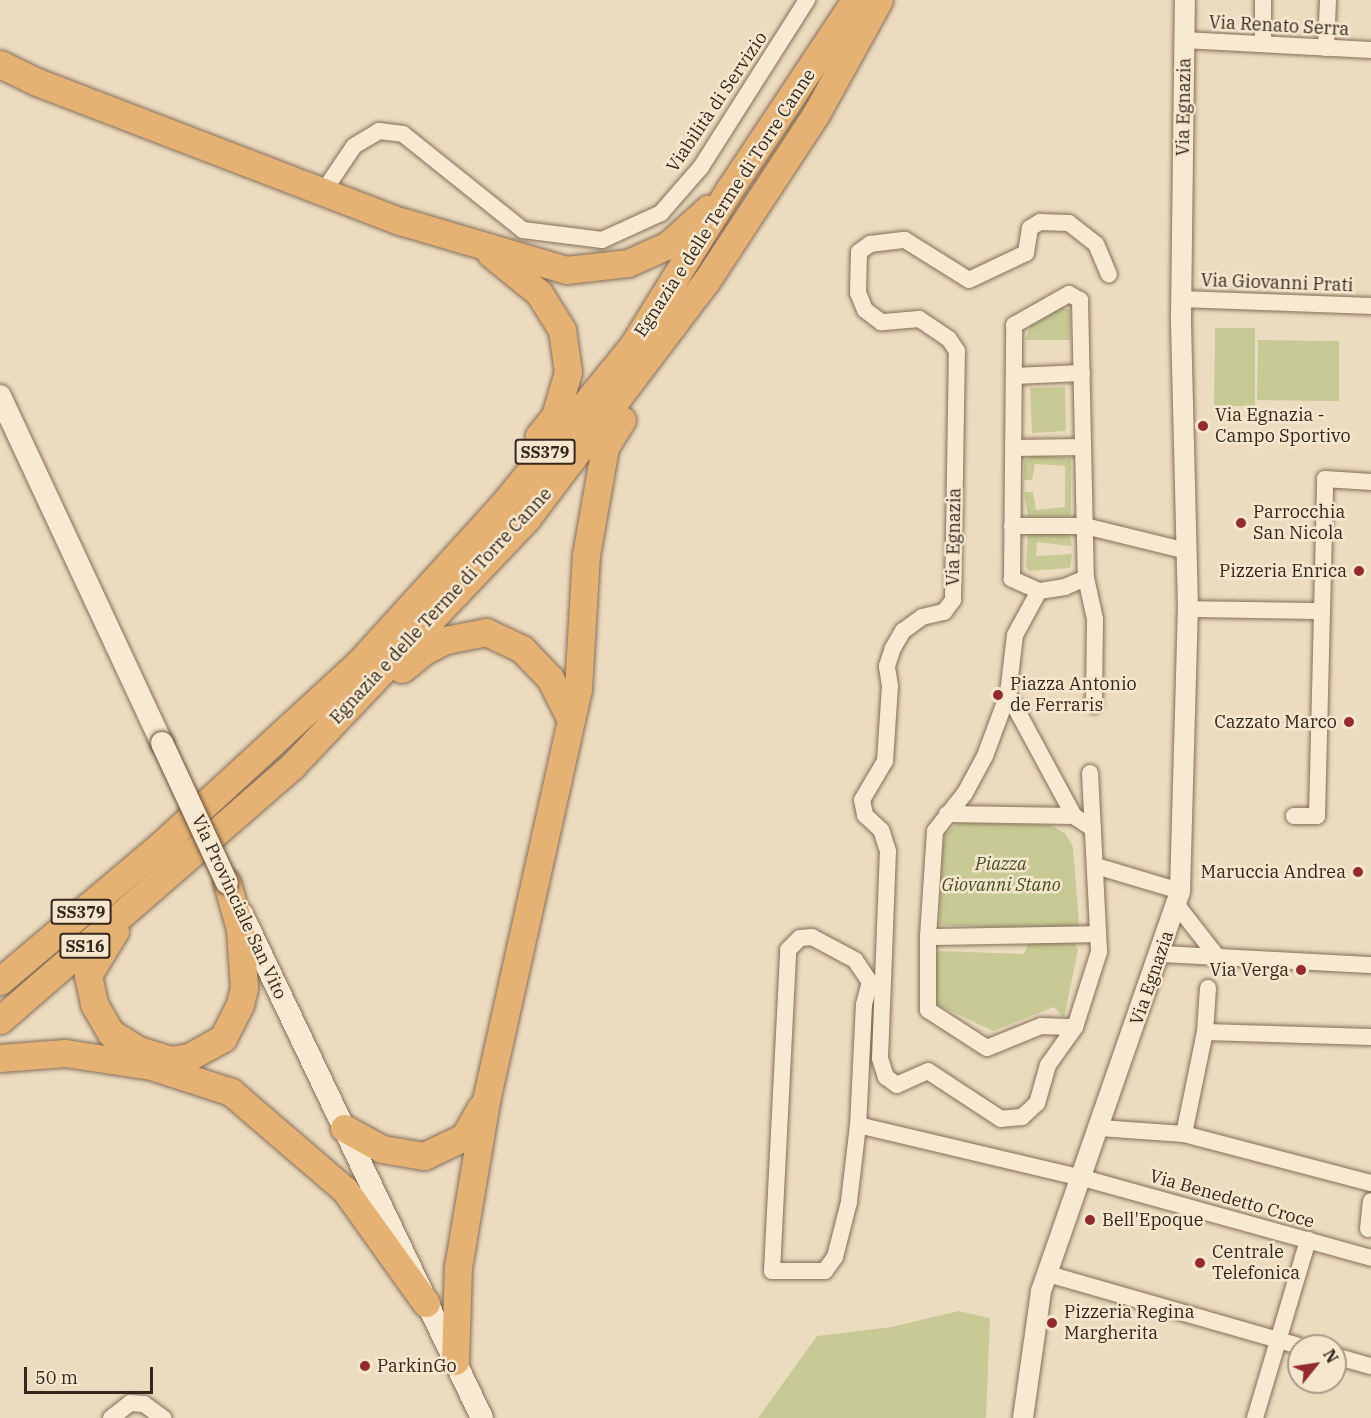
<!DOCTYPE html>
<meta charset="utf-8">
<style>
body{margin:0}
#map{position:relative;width:1371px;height:1418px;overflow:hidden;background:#ecdcbf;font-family:"IBM Plex Serif",serif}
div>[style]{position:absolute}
.green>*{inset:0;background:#c7ca94}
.roads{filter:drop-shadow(0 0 2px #856d58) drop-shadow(0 0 2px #856d58)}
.minor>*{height:16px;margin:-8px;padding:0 8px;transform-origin:8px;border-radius:8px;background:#f8ead2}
.tertiary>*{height:20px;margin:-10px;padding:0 10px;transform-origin:10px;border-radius:10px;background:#f8ead2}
.secondary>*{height:22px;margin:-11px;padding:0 11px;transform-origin:11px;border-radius:11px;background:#f8ead2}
.trunk>*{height:27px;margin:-13.5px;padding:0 13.5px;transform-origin:13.5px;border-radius:13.5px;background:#e6b274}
.bridges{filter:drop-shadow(0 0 2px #664e3b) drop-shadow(0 0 2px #664e3b)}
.secondary-bridge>*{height:22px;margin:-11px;padding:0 11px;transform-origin:11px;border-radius:11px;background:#f8ead2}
.dots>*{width:16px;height:16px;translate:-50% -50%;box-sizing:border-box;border:3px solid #f4e7ce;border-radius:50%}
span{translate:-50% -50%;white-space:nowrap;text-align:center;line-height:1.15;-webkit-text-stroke:5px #f4e7ce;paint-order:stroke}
.shield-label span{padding:2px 4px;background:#f4e7ce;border:2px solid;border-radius:4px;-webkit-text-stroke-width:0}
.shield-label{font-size:16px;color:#34271c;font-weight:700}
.street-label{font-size:18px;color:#34271c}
.poi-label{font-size:18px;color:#34271c}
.left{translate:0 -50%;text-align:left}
.right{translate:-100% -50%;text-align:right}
.park-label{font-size:18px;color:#475023;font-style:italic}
.north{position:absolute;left:1287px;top:1334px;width:60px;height:60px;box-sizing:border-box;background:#f4e7ce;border:2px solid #a79a87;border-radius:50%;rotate:60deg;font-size:16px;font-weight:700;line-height:24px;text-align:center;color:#34271c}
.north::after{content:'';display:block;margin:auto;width:21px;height:27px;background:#922a30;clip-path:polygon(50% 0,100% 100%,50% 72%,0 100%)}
.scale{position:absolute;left:24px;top:1367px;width:129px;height:27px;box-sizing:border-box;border:3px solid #34271c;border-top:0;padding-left:8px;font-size:18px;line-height:21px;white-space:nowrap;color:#34271c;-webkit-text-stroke:4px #f4e7ce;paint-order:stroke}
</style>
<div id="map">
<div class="green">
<div style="clip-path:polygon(1060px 307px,1070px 310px,1070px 340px,1025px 340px,1031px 325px)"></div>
<div style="clip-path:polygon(1215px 328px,1255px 328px,1255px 406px,1214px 406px)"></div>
<div style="clip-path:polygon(1258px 340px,1339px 341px,1339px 401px,1257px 400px)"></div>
<div style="clip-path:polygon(1065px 387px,1066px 431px,1032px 433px,1030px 388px)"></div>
<div style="clip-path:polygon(1032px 455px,1071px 458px,1071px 516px,1028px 516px,1024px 492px,1033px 492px,1036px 510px,1065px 507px,1065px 466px,1035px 464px,1032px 480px,1024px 480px,1024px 461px)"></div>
<div style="clip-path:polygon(1069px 531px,1072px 546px,1037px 542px,1036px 556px,1072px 554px,1070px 568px,1029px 571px,1026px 567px,1028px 532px)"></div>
<div style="clip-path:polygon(958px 823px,1050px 825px,1065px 833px,1073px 847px,1079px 924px,1076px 930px,939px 925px,942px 850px,945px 834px)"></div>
<div style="clip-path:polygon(1029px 941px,1075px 944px,1078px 950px,1064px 1018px,1054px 1007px,993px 1031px,934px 1003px,934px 955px,938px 951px,1024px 954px)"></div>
<div style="clip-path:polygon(959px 1311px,990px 1318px,986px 1418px,758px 1418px,817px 1336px,891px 1327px)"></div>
</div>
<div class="roads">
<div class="minor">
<div style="left:1184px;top:40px;width:187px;rotate:3.1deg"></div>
<div style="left:1263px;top:44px;width:44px;rotate:-90deg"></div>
<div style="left:1326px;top:48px;width:48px;rotate:-87.6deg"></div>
<div style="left:323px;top:192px;width:55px;rotate:-56deg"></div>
<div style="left:354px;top:146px;width:29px;rotate:-31deg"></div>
<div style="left:379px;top:131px;width:24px;rotate:7deg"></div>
<div style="left:403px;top:134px;width:154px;rotate:38.7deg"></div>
<div style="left:523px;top:230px;width:80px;rotate:7.2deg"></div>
<div style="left:602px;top:240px;width:65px;rotate:-24.6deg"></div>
<div style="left:661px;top:213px;width:61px;rotate:-49deg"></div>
<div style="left:701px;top:167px;width:198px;rotate:-57.6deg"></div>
<div style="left:1069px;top:294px;width:13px;rotate:29deg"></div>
<div style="left:1080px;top:300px;width:278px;rotate:88.8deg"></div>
<div style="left:1086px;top:578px;width:23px;rotate:157deg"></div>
<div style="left:1065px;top:587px;width:26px;rotate:171deg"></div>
<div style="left:1039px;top:591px;width:30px;rotate:-156deg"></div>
<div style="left:1012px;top:579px;width:254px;rotate:-89.5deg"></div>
<div style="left:1014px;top:325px;width:63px;rotate:-29.4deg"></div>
<div style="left:1182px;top:299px;width:189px;rotate:2.1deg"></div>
<div style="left:1014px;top:376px;width:68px;rotate:-2.5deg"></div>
<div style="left:1013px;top:448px;width:70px;rotate:-0.8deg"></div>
<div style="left:1012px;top:526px;width:73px"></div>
<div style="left:1085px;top:526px;width:105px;rotate:13.8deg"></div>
<div style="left:1086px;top:578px;width:42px;rotate:77.6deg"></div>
<div style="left:1095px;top:619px;width:86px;rotate:90.7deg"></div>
<div style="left:1039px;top:591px;width:50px;rotate:118.6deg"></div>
<div style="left:1015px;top:635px;width:59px;rotate:96.8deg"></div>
<div style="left:1008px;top:694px;width:139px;rotate:61.6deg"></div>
<div style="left:1074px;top:816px;width:23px;rotate:34deg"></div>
<div style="left:1188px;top:609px;width:134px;rotate:0.9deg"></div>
<div style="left:1008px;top:694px;width:66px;rotate:110.4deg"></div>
<div style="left:985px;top:756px;width:42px;rotate:118.4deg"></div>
<div style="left:965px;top:793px;width:48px;rotate:128.3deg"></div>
<div style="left:935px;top:831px;width:106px;rotate:93.8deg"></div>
<div style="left:928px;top:937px;width:73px;rotate:90deg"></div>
<div style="left:928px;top:1010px;width:70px;rotate:32.8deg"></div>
<div style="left:987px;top:1048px;width:58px;rotate:-22.2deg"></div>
<div style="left:1041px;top:1026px;width:34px;rotate:2deg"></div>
<div style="left:1090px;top:773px;width:179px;rotate:87.1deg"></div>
<div style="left:1099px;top:952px;width:79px;rotate:107.7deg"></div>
<div style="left:1075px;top:1027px;width:47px;rotate:125.4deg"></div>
<div style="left:1048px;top:1065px;width:40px;rotate:106deg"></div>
<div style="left:1037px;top:1103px;width:21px;rotate:137deg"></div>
<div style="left:1022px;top:1117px;width:21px;rotate:175deg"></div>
<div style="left:1001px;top:1119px;width:87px;rotate:-146.7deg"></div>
<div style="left:928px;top:1071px;width:34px;rotate:156deg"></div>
<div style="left:897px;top:1085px;width:14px;rotate:-144deg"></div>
<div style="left:886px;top:1077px;width:20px;rotate:-108deg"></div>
<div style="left:880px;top:1058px;width:207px;rotate:-87.8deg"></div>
<div style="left:888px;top:851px;width:22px;rotate:-108deg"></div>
<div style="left:881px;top:830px;width:22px;rotate:-137deg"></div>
<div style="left:865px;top:815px;width:15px;rotate:-101deg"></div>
<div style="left:862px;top:800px;width:45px;rotate:-59.5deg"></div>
<div style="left:885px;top:761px;width:75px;rotate:-86.2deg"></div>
<div style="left:890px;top:686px;width:20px;rotate:-99deg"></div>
<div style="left:887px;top:666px;width:19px;rotate:-72deg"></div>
<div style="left:893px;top:648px;width:20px;rotate:-60deg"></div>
<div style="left:903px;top:631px;width:24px;rotate:-36deg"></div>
<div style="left:922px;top:617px;width:23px;rotate:-13deg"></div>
<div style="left:944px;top:612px;width:15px;rotate:-53deg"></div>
<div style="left:953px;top:600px;width:249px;rotate:-89.1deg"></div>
<div style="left:957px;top:351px;width:14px;rotate:-124deg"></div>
<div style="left:949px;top:339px;width:36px;rotate:-146deg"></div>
<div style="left:919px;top:319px;width:38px;rotate:175deg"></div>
<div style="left:881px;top:322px;width:20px;rotate:-143deg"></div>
<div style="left:865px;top:310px;width:18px;rotate:-112deg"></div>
<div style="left:858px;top:293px;width:41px;rotate:-88.6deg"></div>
<div style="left:859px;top:252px;width:14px;rotate:-36deg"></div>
<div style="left:870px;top:244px;width:35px;rotate:-7deg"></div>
<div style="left:905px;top:240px;width:75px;rotate:32deg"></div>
<div style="left:969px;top:280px;width:63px;rotate:-25.3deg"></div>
<div style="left:1026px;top:253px;width:25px;rotate:-81deg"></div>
<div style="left:1030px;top:228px;width:12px;rotate:-31deg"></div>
<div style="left:1040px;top:222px;width:29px;rotate:2deg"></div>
<div style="left:1069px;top:223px;width:34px;rotate:38deg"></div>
<div style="left:1096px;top:244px;width:33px;rotate:67deg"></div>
<div style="left:947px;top:814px;width:127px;rotate:0.9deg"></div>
<div style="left:1294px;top:816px;width:23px"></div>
<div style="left:1317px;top:816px;width:337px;rotate:-88.6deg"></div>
<div style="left:1325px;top:479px;width:46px;rotate:3.7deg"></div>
<div style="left:1096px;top:866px;width:88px;rotate:16.6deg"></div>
<div style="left:1176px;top:904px;width:70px;rotate:52deg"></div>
<div style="left:928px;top:937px;width:170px;rotate:-1deg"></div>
<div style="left:1161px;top:954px;width:210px;rotate:3deg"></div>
<div style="left:1205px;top:1032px;width:166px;rotate:1.7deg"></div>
<div style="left:858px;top:1125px;width:78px;rotate:96.7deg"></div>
<div style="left:849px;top:1202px;width:57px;rotate:104.3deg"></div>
<div style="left:835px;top:1257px;width:17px;rotate:126deg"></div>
<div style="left:825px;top:1271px;width:53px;rotate:180deg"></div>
<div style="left:772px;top:1271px;width:321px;rotate:-87.1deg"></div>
<div style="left:788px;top:950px;width:17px;rotate:-45deg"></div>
<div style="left:800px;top:938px;width:12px;rotate:-5deg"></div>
<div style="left:812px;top:937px;width:49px;rotate:28.1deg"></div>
<div style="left:855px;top:960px;width:27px;rotate:56deg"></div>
<div style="left:870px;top:982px;width:23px;rotate:105deg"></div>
<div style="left:864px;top:1004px;width:121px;rotate:92.8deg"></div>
<div style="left:858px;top:1125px;width:231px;rotate:13.3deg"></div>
<div style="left:1083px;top:1178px;width:299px;rotate:15.5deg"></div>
<div style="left:1100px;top:1128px;width:84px;rotate:4.1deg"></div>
<div style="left:1184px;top:1134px;width:193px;rotate:14.7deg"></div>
<div style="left:1184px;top:1134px;width:104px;rotate:-78.4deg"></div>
<div style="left:1205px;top:1032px;width:44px;rotate:-86.1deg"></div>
<div style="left:1368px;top:1229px;width:28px;rotate:-84deg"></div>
<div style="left:1048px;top:1274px;width:261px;rotate:16deg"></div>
<div style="left:1335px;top:1356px;width:37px;rotate:16deg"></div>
<div style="left:111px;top:1418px;width:24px;rotate:-38deg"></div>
<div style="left:130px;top:1403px;width:14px;rotate:4deg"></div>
<div style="left:144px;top:1404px;width:24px;rotate:36deg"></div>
<div style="left:1255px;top:1418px;width:186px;rotate:-73.4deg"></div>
</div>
<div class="tertiary">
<div style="left:1023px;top:1418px;width:128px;rotate:-81.9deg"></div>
<div style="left:1041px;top:1291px;width:423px;rotate:-70.8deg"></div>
<div style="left:1180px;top:891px;width:282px;rotate:-88.4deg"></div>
<div style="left:1188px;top:609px;width:292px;rotate:-91.4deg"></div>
<div style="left:1181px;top:317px;width:317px;rotate:-89.3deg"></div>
</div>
<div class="secondary">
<div style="left:0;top:396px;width:383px;rotate:65deg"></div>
<div style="left:242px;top:914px;width:558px;rotate:64.54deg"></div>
</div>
<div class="trunk">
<div style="left:0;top:64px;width:41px;rotate:25.9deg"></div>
<div style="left:37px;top:82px;width:389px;rotate:21deg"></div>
<div style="left:400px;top:221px;width:173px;rotate:16.4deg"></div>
<div style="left:566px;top:270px;width:62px;rotate:-6.4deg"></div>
<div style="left:628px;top:263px;width:44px;rotate:-24.2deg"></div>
<div style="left:668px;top:245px;width:54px;rotate:-42deg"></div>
<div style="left:491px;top:254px;width:62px;rotate:39.1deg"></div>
<div style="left:539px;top:293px;width:44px;rotate:58.1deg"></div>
<div style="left:562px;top:330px;width:42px;rotate:81.9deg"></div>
<div style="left:568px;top:372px;width:46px;rotate:106.5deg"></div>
<div style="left:555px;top:416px;width:26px;rotate:129deg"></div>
<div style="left:402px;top:669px;width:28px;rotate:-39deg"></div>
<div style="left:424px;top:651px;width:25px;rotate:-27deg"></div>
<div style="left:446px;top:640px;width:41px;rotate:-11.3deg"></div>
<div style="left:486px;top:632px;width:40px;rotate:25deg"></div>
<div style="left:522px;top:649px;width:40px;rotate:46deg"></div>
<div style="left:550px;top:678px;width:45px;rotate:63.4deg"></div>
<div style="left:115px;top:931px;width:52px;rotate:121.5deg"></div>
<div style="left:88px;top:975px;width:30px;rotate:78deg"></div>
<div style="left:94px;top:1004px;width:34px;rotate:60deg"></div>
<div style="left:111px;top:1033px;width:32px;rotate:32deg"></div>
<div style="left:138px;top:1050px;width:34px;rotate:17deg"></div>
<div style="left:170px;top:1060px;width:19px;rotate:-9deg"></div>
<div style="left:189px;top:1057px;width:39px;rotate:-29deg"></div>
<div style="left:223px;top:1038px;width:38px;rotate:-63deg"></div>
<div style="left:240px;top:1004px;width:16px;rotate:-76deg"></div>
<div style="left:244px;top:988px;width:59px;rotate:-93.9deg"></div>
<div style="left:240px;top:929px;width:48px;rotate:-105.8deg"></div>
<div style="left:0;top:981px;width:212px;rotate:-40.2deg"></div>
<div style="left:162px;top:844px;width:266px;rotate:-42.6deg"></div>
<div style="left:358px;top:664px;width:211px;rotate:-47.7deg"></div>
<div style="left:500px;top:508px;width:208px;rotate:-50.7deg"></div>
<div style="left:632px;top:347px;width:185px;rotate:-58.3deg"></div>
<div style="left:729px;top:190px;width:228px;rotate:-56.4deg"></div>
<div style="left:0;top:1020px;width:388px;rotate:-41deg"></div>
<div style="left:293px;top:765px;width:340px;rotate:-46.5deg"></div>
<div style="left:527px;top:518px;width:295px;rotate:-52.9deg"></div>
<div style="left:705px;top:283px;width:202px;rotate:-56.7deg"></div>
<div style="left:816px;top:114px;width:130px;rotate:-61.1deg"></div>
<div style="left:0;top:1058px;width:65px;rotate:-4.4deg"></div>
<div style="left:65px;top:1053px;width:87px;rotate:8.6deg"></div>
<div style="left:151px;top:1066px;width:84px;rotate:18deg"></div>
<div style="left:231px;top:1092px;width:150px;rotate:40.7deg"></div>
<div style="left:345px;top:1190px;width:139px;rotate:54.4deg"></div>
<div style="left:344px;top:1128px;width:43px;rotate:28.9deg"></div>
<div style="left:382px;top:1149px;width:43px;rotate:9.5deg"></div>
<div style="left:424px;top:1156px;width:44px;rotate:-25.4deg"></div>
<div style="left:464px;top:1137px;width:34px;rotate:-60deg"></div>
<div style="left:455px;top:1361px;width:94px;rotate:-88.2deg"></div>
<div style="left:458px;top:1267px;width:173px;rotate:-80.4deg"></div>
<div style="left:487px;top:1096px;width:417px;rotate:-77.4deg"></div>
<div style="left:578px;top:689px;width:134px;rotate:-86.6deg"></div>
<div style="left:586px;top:555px;width:110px;rotate:-80deg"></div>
<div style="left:605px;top:447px;width:32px;rotate:-58deg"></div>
</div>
</div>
<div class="bridges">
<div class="secondary-bridge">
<div style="left:162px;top:743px;width:154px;rotate:65.1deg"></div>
</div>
</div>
<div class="dots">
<div style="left:1203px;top:426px;background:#922a30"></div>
<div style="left:1241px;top:523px;background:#922a30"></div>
<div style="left:1359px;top:571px;background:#922a30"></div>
<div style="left:998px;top:695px;background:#922a30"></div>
<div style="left:1349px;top:722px;background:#922a30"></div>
<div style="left:1358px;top:872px;background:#922a30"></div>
<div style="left:1301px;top:970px;background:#922a30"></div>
<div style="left:1090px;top:1220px;background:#922a30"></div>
<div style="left:1200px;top:1263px;background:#922a30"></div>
<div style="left:1052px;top:1323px;background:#922a30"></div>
<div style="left:365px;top:1366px;background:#922a30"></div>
</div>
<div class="shield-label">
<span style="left:545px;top:452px">SS379</span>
<span style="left:81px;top:912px">SS379</span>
<span style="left:85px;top:946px">SS16</span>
</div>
<div class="street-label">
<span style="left:1279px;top:26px;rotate:3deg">Via Renato Serra</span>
<span style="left:717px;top:102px;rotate:-56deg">Viabilità di Servizio</span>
<span style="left:1184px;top:107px;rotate:-89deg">Via Egnazia</span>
<span style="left:725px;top:203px;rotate:-57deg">Egnazia e delle Terme di Torre Canne</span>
<span style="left:1277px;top:283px;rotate:2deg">Via Giovanni Prati</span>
<span style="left:954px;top:537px;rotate:-89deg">Via Egnazia</span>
<span style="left:441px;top:606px;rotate:-47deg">Egnazia e delle Terme di Torre Canne</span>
<span style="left:239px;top:907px;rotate:65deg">Via Provinciale San Vito</span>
<span style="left:1152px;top:978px;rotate:-71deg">Via Egnazia</span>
<span style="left:1232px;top:1199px;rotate:16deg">Via Benedetto Croce</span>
</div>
<div class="poi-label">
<span class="left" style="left:1215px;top:426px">Via Egnazia -<br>Campo Sportivo</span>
<span class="left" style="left:1253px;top:523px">Parrocchia<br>San Nicola</span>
<span class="right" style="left:1347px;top:571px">Pizzeria Enrica</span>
<span class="left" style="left:1010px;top:695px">Piazza Antonio<br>de Ferraris</span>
<span class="right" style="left:1337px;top:722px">Cazzato Marco</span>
<span class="right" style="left:1346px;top:872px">Maruccia Andrea</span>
<span class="right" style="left:1289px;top:970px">Via Verga</span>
<span class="left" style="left:1102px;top:1220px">Bell'Epoque</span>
<span class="left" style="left:1212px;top:1263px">Centrale<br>Telefonica</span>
<span class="left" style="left:1064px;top:1323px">Pizzeria Regina<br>Margherita</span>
<span class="left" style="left:377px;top:1366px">ParkinGo</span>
</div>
<div class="park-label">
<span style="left:1001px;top:875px">Piazza<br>Giovanni Stano</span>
</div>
<div class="north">N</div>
<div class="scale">50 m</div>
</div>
